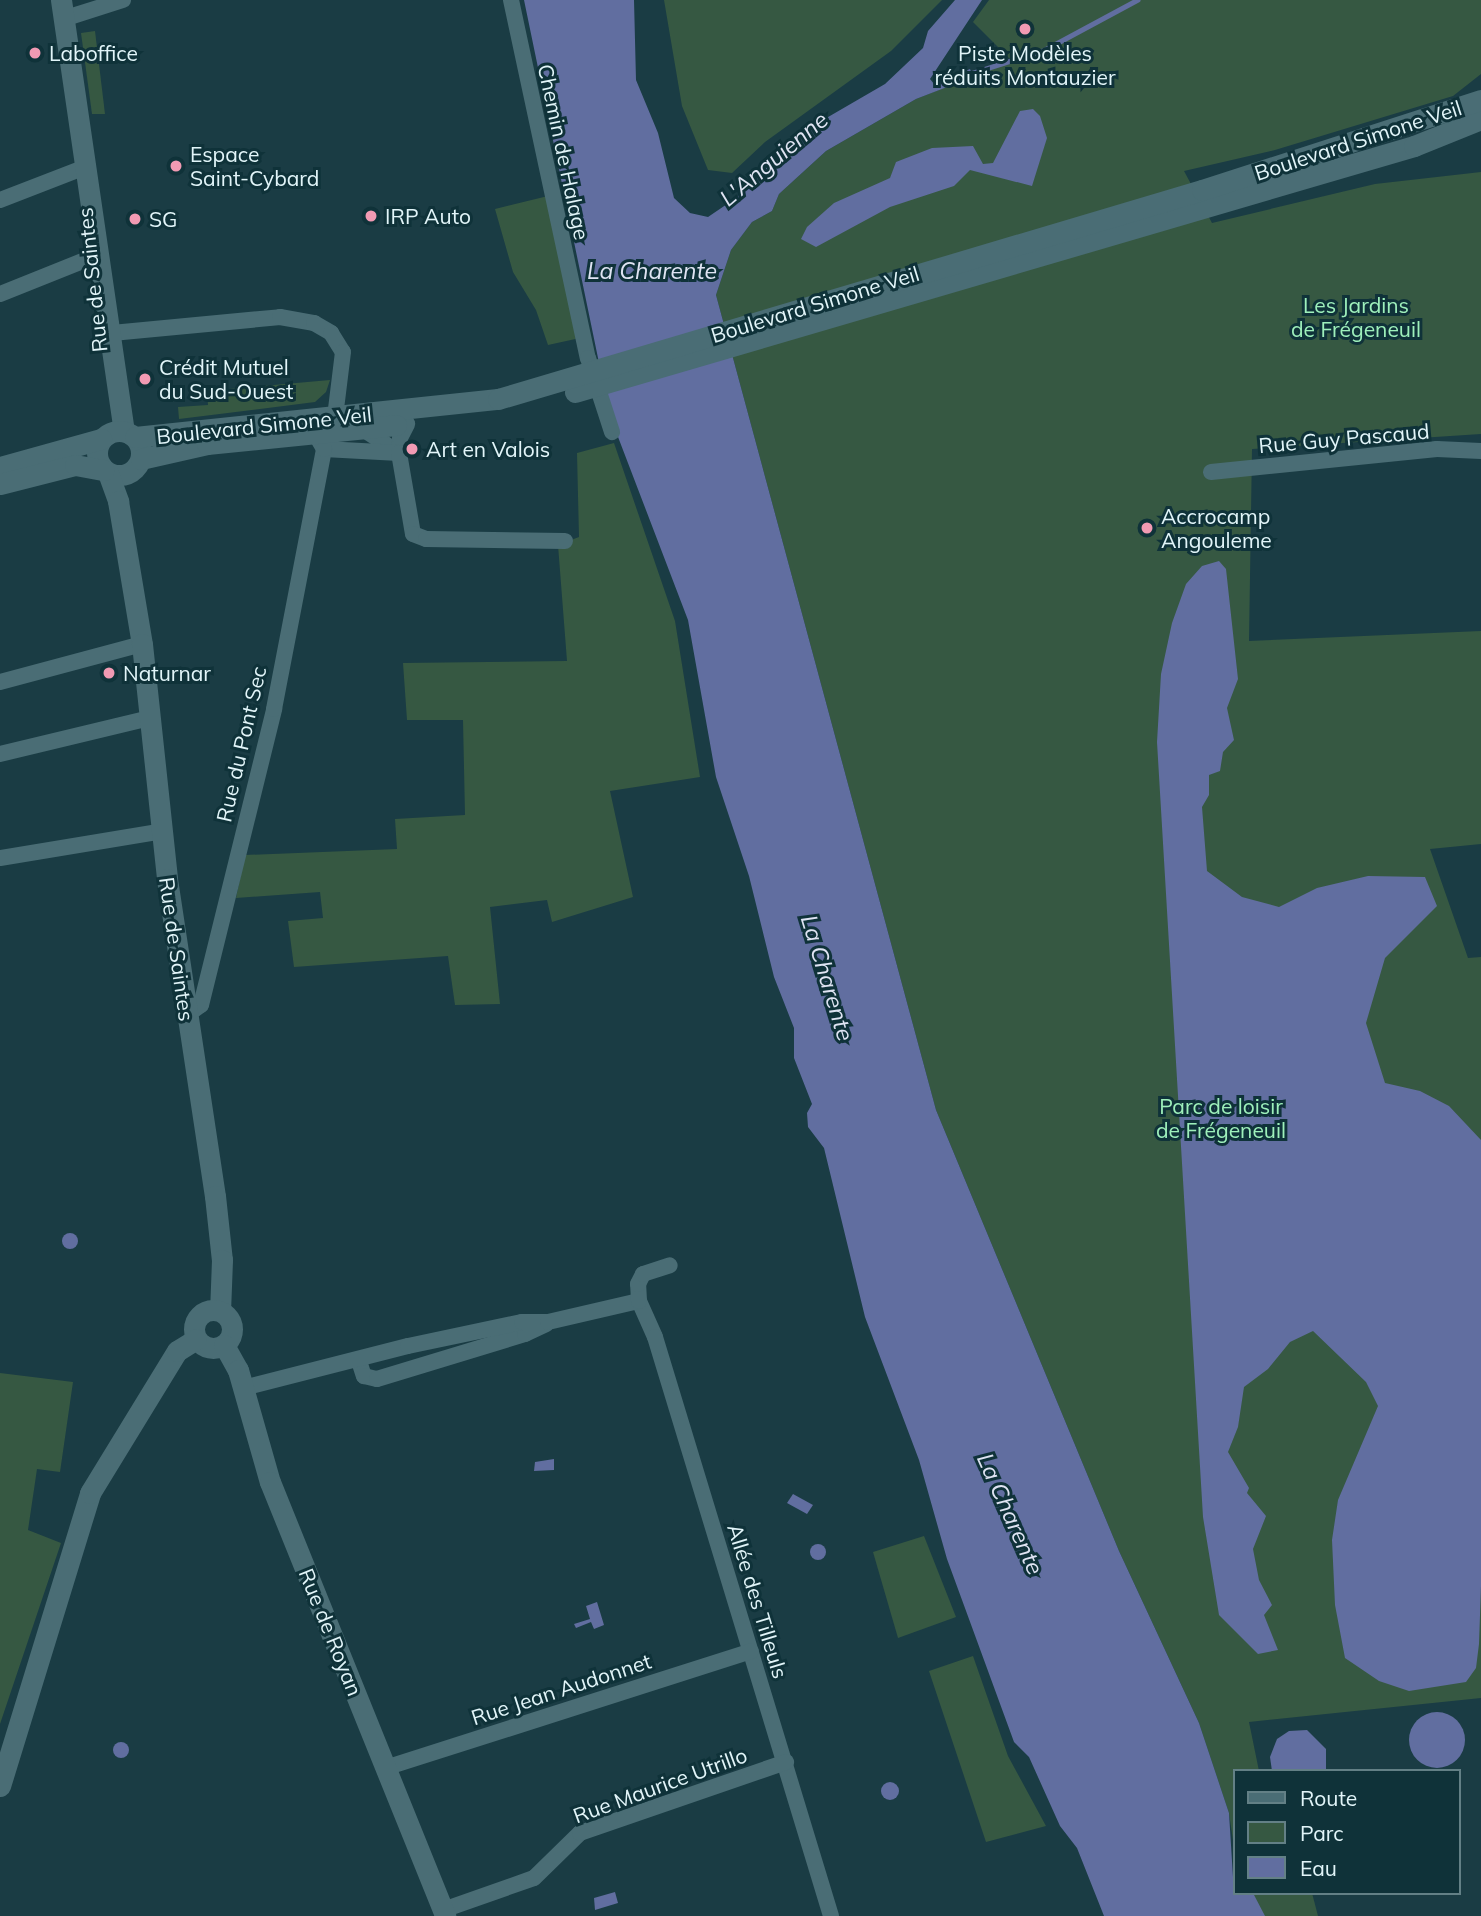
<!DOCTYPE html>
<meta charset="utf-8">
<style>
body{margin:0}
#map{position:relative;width:1481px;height:1916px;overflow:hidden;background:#1a3c44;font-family:Mulish,sans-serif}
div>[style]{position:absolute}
.green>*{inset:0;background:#365842}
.water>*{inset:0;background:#616ea0}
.round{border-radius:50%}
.stream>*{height:4.5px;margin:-2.25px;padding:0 2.25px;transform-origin:2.25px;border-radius:2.25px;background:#616ea0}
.street>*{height:16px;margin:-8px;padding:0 8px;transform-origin:8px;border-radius:8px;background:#4a6d75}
.secondary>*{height:21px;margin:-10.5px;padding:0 10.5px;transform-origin:10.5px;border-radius:10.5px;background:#4a6d75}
.secondary>.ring{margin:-10.5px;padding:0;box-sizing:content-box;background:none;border:21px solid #4a6d75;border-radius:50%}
.dots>*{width:19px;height:19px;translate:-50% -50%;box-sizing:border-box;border:4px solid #0f3239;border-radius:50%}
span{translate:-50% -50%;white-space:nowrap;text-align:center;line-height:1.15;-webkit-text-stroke:6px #0f3239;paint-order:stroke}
.poi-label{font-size:21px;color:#e2f5f9}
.left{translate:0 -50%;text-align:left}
.street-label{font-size:21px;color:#e2f5f9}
.park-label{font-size:21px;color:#9ef0bb}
.water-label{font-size:23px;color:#dfe4f3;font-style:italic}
.legend{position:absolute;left:1233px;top:1769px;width:228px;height:126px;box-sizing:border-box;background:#0f3239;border:2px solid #638086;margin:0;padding:9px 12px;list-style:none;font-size:21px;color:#e2f5f9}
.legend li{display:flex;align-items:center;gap:14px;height:35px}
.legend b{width:35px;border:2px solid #638086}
</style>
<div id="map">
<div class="green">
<div style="clip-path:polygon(664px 0,942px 0,891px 51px,765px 142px,732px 173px,708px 170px,682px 106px)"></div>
<div style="clip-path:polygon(989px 0,1481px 0,1481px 74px,1453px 96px,1275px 150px,1184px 171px,1212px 223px,1375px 184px,1481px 172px,1481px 434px,1252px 449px,1249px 641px,1481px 631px,1481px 844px,1430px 849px,1468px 958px,1481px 957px,1481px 1698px,1249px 1722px,1259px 1771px,1234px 1771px,1234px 1847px,1229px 1813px,1199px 1723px,1119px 1551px,936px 1110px,716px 295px,731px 250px,752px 222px,772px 211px,779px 194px,826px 151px,916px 99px,1012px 61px,973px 22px)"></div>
<div style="clip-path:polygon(95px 31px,105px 114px,92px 114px,81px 33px)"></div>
<div style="clip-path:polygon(548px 196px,580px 338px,548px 345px,536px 310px,513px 272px,495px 209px)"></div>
<div style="clip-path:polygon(330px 380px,326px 392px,315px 402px,179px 419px,178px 407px,208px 405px,207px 391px)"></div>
<div style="clip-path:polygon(614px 443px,675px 621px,700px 777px,610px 791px,633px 897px,552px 922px,547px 900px,490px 907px,500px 1004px,455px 1005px,448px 956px,294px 967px,288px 921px,323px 918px,320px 892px,236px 898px,245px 855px,397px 849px,395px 819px,465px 815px,463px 720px,407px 720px,403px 663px,567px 661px,558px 545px,579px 537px,577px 453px)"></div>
<div style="clip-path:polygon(0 1373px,73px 1382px,60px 1472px,37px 1469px,28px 1530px,61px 1543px,0 1724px)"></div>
<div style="clip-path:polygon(924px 1536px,956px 1617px,898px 1638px,873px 1552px)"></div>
<div style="clip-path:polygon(973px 1656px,1008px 1756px,1046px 1826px,986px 1842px,929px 1671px)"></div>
<div style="clip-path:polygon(1253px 1893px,1312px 1893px,1318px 1916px,1261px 1916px)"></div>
</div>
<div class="water">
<div style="clip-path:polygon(524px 0,634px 0,636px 80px,658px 133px,674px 198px,690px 213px,708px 217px,736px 198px,804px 131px,885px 84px,923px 48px,928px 31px,955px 0,982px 0,930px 79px,934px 84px,970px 69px,973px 77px,916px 99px,826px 151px,779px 194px,772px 211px,752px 222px,731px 250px,716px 295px,936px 1110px,1119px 1551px,1199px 1723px,1229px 1813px,1234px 1893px,1253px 1893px,1265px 1916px,1104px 1916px,1077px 1848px,1060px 1826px,1029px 1757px,1014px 1742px,947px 1559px,919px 1460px,865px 1317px,824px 1148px,808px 1127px,807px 1113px,812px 1104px,794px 1058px,794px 1028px,774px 977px,749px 876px,716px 777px,688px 620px,610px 416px)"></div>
<div style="clip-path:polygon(1033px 109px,1040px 116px,1047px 138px,1032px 186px,970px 170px,954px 186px,890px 207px,816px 247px,801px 239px,807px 227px,834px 203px,890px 178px,896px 162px,932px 148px,973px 146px,983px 164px,993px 163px,1020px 111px)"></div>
<div style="clip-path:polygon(1219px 561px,1226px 569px,1238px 679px,1227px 708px,1234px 740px,1223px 752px,1220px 771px,1209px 775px,1209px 795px,1202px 807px,1207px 871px,1242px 897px,1279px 907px,1317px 888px,1368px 876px,1425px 877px,1437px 906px,1385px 958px,1366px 1023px,1385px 1083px,1420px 1091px,1449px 1106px,1481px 1140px,1481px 1586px,1479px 1644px,1476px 1668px,1466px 1682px,1409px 1691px,1379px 1681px,1345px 1658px,1335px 1605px,1332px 1540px,1338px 1500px,1378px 1406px,1366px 1382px,1313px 1331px,1290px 1342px,1268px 1369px,1244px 1387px,1238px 1427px,1228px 1452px,1249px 1488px,1247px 1493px,1266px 1516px,1253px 1549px,1259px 1580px,1272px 1605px,1264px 1615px,1278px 1650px,1258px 1654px,1219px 1615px,1203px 1517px,1157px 742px,1161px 674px,1172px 623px,1186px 584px,1202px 566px)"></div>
<div class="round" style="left:62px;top:1233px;width:16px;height:16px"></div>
<div style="clip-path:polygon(554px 1459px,554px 1470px,534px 1471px,535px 1462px)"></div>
<div style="clip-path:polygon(793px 1494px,813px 1505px,807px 1514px,787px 1503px)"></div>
<div class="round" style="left:810px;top:1544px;width:16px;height:16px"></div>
<div style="clip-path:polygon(597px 1602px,604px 1625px,594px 1629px,591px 1622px,576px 1628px,574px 1624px,590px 1619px,586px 1606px)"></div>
<div class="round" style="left:1409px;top:1712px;width:56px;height:56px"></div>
<div style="clip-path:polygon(1307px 1730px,1326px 1749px,1326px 1771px,1272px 1771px,1270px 1757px,1277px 1739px,1289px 1731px)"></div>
<div class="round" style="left:113px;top:1742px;width:16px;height:16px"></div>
<div class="round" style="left:881px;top:1782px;width:18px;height:18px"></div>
<div style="clip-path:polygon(615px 1892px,618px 1903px,595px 1910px,594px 1898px)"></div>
</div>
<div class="stream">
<div style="left:969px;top:74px;width:79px;rotate:-17.7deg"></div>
<div style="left:1044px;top:50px;width:106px;rotate:-28.3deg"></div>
</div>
<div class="street">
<div style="left:511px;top:0;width:366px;rotate:77.9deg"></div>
<div style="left:588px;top:358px;width:78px;rotate:72deg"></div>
<div style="left:63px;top:19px;width:63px;rotate:-17.6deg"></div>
<div style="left:0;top:200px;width:94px;rotate:-21.1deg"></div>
<div style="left:0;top:294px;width:97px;rotate:-21.8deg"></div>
<div style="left:103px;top:327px;width:11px;rotate:34deg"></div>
<div style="left:112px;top:333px;width:169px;rotate:-5.4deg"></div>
<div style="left:280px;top:317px;width:35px;rotate:10deg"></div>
<div style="left:314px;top:323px;width:20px;rotate:30deg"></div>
<div style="left:331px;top:333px;width:22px;rotate:58deg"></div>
<div style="left:343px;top:352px;width:65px;rotate:97deg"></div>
<div style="left:363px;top:429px;width:43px;rotate:33.7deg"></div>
<div style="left:399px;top:453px;width:15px;rotate:-86deg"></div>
<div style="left:400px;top:438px;width:16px;rotate:-63deg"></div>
<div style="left:324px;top:449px;width:75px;rotate:3.1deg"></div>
<div style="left:399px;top:453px;width:82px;rotate:80.2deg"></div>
<div style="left:413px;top:534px;width:14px;rotate:21deg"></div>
<div style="left:426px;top:539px;width:139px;rotate:0.8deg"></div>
<div style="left:1211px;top:472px;width:227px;rotate:-5.8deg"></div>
<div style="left:1437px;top:449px;width:44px;rotate:2.6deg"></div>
<div style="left:0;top:682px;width:147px;rotate:-15deg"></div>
<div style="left:0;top:754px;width:154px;rotate:-13.5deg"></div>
<div style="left:0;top:858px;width:165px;rotate:-9.4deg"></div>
<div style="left:187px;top:1015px;width:17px;rotate:-36deg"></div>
<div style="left:201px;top:1005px;width:305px;rotate:-76.1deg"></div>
<div style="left:274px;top:709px;width:265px;rotate:-79.1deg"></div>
<div style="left:324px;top:449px;width:16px;rotate:-120deg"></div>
<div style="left:639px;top:1301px;width:39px;rotate:66deg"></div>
<div style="left:655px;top:1337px;width:605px;rotate:73.09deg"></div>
<div style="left:359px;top:1361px;width:16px;rotate:72deg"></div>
<div style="left:364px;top:1376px;width:13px;rotate:13deg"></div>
<div style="left:377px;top:1379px;width:155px;rotate:-16.9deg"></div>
<div style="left:525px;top:1334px;width:23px;rotate:-25deg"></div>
<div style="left:243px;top:1388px;width:170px;rotate:-14.3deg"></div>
<div style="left:408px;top:1346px;width:116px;rotate:-11.9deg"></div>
<div style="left:522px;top:1322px;width:26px"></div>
<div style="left:548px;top:1322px;width:93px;rotate:-13deg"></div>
<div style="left:639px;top:1301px;width:17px;rotate:-93deg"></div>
<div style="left:638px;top:1284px;width:11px;rotate:-63deg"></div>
<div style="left:643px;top:1274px;width:28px;rotate:-18deg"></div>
<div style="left:385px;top:1768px;width:384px;rotate:-17.7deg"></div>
<div style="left:443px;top:1910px;width:96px;rotate:-19.4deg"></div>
<div style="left:534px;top:1878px;width:64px;rotate:-44.4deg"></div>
<div style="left:580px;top:1833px;width:218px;rotate:-19deg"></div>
</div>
<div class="secondary">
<div style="left:61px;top:0;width:436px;rotate:81.7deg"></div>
<div style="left:575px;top:392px;width:874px;rotate:-16.34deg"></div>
<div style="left:1414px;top:146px;width:72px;rotate:-21.9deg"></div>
<div class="ring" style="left:97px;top:431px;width:23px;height:23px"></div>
<div style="left:135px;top:437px;width:365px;rotate:-6deg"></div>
<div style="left:498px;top:399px;width:734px;rotate:-16.53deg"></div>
<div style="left:1202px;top:190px;width:293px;rotate:-17.9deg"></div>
<div style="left:141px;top:459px;width:68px;rotate:-12.8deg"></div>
<div style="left:207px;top:444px;width:190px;rotate:-5.7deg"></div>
<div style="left:0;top:467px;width:105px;rotate:-15.5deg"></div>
<div style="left:108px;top:473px;width:30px;rotate:70deg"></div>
<div style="left:118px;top:501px;width:145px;rotate:80.5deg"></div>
<div style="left:142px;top:644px;width:236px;rotate:83.9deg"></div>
<div style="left:167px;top:879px;width:321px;rotate:81.4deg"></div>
<div style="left:215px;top:1196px;width:64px;rotate:83.8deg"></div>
<div style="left:222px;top:1260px;width:51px;rotate:92.2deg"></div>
<div style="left:0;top:484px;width:77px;rotate:-14.2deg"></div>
<div style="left:75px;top:465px;width:29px;rotate:10deg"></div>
<div class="ring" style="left:194px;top:1310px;width:17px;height:17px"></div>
<div style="left:224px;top:1345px;width:29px;rotate:61deg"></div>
<div style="left:238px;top:1370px;width:116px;rotate:74.1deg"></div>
<div style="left:270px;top:1482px;width:468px;rotate:68deg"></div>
<div style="left:0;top:1786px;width:307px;rotate:-72.9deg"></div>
<div style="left:90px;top:1493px;width:167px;rotate:-58.5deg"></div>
<div style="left:177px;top:1351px;width:22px;rotate:-32deg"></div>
</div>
<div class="dots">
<div style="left:1025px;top:29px;background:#f19ab3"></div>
<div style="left:35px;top:53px;background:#f19ab3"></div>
<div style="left:176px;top:166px;background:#f19ab3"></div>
<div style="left:371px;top:216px;background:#f19ab3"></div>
<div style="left:135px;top:219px;background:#f19ab3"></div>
<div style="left:145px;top:379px;background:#f19ab3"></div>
<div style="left:412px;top:449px;background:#f19ab3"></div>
<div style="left:1147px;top:528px;background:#f19ab3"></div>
<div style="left:109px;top:673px;background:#f19ab3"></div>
</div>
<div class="poi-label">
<span class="left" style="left:49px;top:53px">Laboffice</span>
<span style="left:1025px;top:65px">Piste Modèles<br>réduits Montauzier</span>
<span class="left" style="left:190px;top:166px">Espace<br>Saint-Cybard</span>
<span class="left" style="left:385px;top:216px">IRP Auto</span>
<span class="left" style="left:149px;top:219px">SG</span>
<span class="left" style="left:159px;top:379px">Crédit Mutuel<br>du Sud-Ouest</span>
<span class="left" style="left:426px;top:449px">Art en Valois</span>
<span class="left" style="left:1161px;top:528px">Accrocamp<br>Angouleme</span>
<span class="left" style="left:123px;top:673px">Naturnar</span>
</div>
<div class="street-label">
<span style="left:1358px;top:140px;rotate:-18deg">Boulevard Simone Veil</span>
<span style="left:564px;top:152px;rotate:78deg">Chemin de Halage</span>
<span style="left:92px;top:280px;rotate:-96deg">Rue de Saintes</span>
<span style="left:815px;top:304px;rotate:-17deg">Boulevard Simone Veil</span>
<span style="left:264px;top:425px;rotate:-6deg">Boulevard Simone Veil</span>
<span style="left:1344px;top:438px;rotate:-5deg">Rue Guy Pascaud</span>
<span style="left:241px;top:744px;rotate:-77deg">Rue du Pont Sec</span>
<span style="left:177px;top:949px;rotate:82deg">Rue de Saintes</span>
<span style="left:758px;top:1601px;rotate:73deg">Allée des Tilleuls</span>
<span style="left:331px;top:1632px;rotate:68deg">Rue de Royan</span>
<span style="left:561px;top:1689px;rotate:-18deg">Rue Jean Audonnet</span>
<span style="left:660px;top:1785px;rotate:-20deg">Rue Maurice Utrillo</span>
</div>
<div class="park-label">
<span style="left:1356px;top:317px">Les Jardins<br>de Frégeneuil</span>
<span style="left:1221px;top:1118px">Parc de loisir<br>de Frégeneuil</span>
</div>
<div class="water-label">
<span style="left:774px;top:159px;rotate:-40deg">L'Anguienne</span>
<span style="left:652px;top:271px">La Charente</span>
<span style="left:827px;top:978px;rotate:73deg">La Charente</span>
<span style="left:1010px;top:1514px;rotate:66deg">La Charente</span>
</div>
<ul class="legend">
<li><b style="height:9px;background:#4a6d75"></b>Route</li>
<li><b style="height:19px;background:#365842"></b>Parc</li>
<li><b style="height:19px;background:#616ea0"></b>Eau</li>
</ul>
</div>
